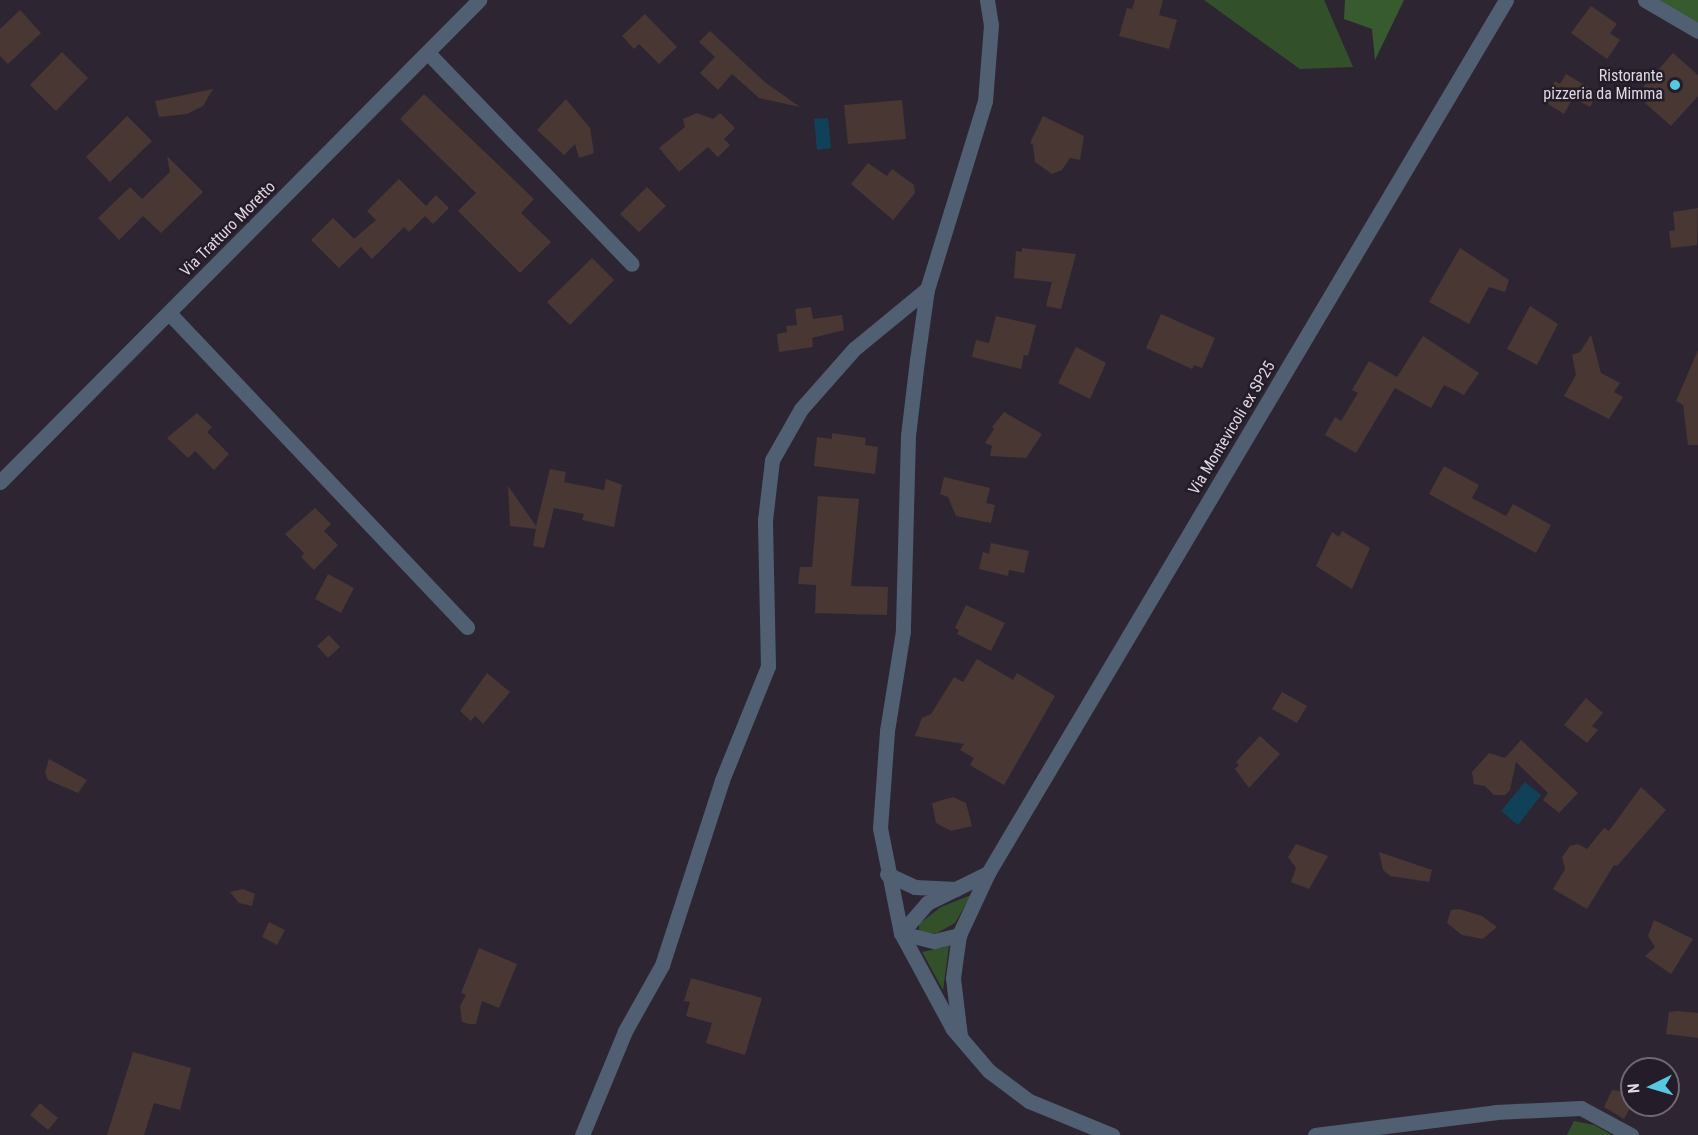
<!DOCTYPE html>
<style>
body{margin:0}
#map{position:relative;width:1698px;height:1135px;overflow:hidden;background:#2d2632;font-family:"Roboto Condensed",sans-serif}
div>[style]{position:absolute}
.green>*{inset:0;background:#32512a}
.forest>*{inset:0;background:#375b2f}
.water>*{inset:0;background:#114159}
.building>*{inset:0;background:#483733}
.minor>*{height:15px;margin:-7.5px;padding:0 7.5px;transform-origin:7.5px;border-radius:7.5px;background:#515f73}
.dots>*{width:16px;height:16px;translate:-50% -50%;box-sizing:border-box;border:3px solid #241c28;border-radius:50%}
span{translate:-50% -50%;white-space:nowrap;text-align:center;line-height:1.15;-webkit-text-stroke:5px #241c28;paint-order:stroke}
.poi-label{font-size:16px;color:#dfdae2}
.right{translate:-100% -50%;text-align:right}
.street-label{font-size:16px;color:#dfdae2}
.north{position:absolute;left:1620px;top:1057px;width:60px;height:60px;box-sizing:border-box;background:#241c28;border:2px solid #6f6872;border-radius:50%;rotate:265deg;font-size:16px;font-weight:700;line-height:24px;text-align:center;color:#dfdae2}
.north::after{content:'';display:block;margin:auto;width:21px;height:27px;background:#56c9e1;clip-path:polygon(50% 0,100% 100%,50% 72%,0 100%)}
</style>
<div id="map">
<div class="green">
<div style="clip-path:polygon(1204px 0,1324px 0,1353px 67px,1300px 69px)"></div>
<div style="clip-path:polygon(971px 895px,955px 923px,937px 933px,919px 935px,919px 924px,941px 907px)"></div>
<div style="clip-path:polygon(949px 946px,943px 990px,922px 952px)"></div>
<div style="clip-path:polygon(1574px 1121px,1594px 1125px,1612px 1135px,1567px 1135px)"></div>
</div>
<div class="forest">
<div style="clip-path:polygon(1345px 0,1404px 0,1375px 60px,1372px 29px,1344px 19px)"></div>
<div style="clip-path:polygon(1658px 0,1698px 0,1698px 27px)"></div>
</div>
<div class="water">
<div style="clip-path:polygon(828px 118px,831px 148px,817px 150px,814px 119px)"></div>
<div style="clip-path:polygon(1525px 782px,1541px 795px,1518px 825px,1501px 811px)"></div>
</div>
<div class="building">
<div style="clip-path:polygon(1135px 0,1163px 0,1159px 15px,1177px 20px,1169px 49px,1119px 36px,1127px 8px,1132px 9px)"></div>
<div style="clip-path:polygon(1591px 6px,1617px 24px,1610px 33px,1620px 40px,1607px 59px,1571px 33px)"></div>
<div style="clip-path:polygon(20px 10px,41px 33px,8px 64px,0 56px,0 29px)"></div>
<div style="clip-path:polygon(645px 14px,677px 47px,659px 64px,639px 44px,634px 49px,622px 36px)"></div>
<div style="clip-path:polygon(710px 31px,766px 83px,800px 107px,759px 98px,732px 74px,718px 90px,700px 73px,715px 57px,699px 42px)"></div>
<div style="clip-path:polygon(62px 52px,88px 78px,56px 111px,30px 85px)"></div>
<div style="clip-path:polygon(1673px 53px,1698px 75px,1698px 96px,1671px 126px,1645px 103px,1652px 95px,1643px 87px)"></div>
<div style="clip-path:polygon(1566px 74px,1598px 93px,1590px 107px,1573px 98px,1564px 114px,1543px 101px,1555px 81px,1560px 84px)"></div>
<div style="clip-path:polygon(213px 89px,203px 106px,187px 114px,159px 117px,155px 101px)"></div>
<div style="clip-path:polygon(424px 94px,534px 199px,521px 213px,551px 242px,520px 273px,458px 211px,476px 193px,400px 119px)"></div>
<div style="clip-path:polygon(566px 99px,590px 128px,594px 153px,579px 158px,575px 144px,564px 155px,537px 130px)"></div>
<div style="clip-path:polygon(902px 100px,906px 139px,848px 144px,844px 105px)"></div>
<div style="clip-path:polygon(697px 113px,713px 119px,720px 113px,735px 128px,724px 139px,730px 145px,718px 157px,708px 147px,679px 172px,659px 148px,685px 127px,683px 119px)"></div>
<div style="clip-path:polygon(127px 116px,152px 141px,110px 182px,86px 157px)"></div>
<div style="clip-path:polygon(1043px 116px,1084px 136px,1080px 160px,1070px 158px,1062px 170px,1052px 174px,1035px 162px,1033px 145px,1030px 143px)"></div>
<div style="clip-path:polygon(167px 156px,203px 192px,161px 233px,143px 216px,119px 240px,98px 218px,130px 187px,142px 199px,170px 172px)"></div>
<div style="clip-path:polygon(868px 163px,887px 176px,892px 169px,914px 185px,915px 193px,893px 220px,851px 184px)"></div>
<div style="clip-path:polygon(399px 179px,426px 206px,436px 195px,449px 208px,433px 224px,425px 216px,409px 232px,404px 227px,372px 259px,361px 247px,339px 268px,311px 240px,333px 218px,354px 239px,376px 220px,367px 211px)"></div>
<div style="clip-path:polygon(647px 187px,666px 206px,639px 232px,620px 214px)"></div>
<div style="clip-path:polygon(1698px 208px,1697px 245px,1671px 248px,1669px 231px,1675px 230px,1673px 212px)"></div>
<div style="clip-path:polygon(1022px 248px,1076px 254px,1061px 309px,1046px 306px,1052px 282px,1014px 278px,1016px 251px,1022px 252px)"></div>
<div style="clip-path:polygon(1460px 248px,1509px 280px,1505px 292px,1489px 287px,1469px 324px,1429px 302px)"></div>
<div style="clip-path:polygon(592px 258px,614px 280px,570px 325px,547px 302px)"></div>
<div style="clip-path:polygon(1530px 306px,1558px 324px,1537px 365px,1507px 349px)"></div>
<div style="clip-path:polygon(811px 307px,813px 319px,842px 315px,844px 330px,812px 338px,813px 347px,779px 352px,777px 334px,787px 332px,786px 326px,797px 325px,795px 309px)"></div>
<div style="clip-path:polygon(1161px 314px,1215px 338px,1202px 368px,1194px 365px,1192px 369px,1146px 348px)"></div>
<div style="clip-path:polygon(996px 316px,1036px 325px,1028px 356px,1024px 355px,1021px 369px,972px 357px,976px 340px,989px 343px)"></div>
<div style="clip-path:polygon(1591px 335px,1601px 373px,1620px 383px,1614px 392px,1623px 397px,1609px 419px,1564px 396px,1576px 375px,1572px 355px,1580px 352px)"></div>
<div style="clip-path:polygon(1423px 336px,1479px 373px,1464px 395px,1444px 385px,1431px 408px,1395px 388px,1356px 453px,1325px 435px,1335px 417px,1341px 421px,1358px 393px,1352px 390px,1369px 361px,1397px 377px)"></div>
<div style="clip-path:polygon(1076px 347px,1106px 363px,1090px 399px,1058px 383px)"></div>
<div style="clip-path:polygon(1698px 350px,1698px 445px,1688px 445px,1683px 405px,1676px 401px)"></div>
<div style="clip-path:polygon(1004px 412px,1042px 434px,1026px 458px,990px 456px,992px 446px,985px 443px,994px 429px,992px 427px)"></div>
<div style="clip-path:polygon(197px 413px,212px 427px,207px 432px,229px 454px,214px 470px,195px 451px,188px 458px,167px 438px)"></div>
<div style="clip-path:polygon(832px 433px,866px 438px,865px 445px,878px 447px,875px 474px,814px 466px,817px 437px,832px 439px)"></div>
<div style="clip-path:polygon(1444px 466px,1479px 485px,1472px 498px,1506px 516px,1513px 504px,1551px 525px,1536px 553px,1429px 494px)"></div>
<div style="clip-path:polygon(550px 469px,566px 472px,564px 482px,604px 490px,606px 479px,622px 485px,614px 527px,582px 520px,584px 514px,554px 508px,544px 548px,533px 546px,536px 529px,510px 526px,508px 486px,536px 526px)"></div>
<div style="clip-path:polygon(944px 477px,990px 488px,986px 503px,995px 505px,991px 523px,956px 516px,948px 497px,940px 494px)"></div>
<div style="clip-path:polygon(818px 496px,859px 499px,851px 586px,888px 587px,887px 615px,815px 613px,816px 585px,798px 584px,800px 567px,812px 567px)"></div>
<div style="clip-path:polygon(315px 508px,331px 524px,324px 531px,338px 545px,314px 570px,301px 557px,304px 553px,285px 534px)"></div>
<div style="clip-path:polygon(1342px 531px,1370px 548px,1352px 589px,1316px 566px,1332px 532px,1339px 537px)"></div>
<div style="clip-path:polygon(991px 543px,1029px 551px,1024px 573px,1009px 570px,1008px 576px,979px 569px,983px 552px,989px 554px)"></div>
<div style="clip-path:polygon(328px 574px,354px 588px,341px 613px,315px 599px)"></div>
<div style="clip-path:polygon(966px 605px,1005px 623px,991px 651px,957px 634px,959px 630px,955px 628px)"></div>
<div style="clip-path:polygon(329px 635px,340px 647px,328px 658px,317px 646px)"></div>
<div style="clip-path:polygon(977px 659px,1013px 680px,1017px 673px,1055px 696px,1004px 785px,970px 765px,974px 758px,960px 750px,964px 744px,915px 736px,922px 718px,931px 714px,954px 677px,963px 682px)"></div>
<div style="clip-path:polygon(487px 673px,510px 692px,483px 724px,475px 716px,471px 721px,460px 711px)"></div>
<div style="clip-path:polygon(1282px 692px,1307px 706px,1297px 723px,1272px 709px)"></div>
<div style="clip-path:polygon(1586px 698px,1603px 713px,1592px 726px,1598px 730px,1587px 743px,1564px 725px)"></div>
<div style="clip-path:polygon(1260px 736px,1280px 754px,1249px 788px,1235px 769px,1239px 765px,1236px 762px)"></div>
<div style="clip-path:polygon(1521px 740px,1578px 793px,1559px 813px,1543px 800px,1548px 793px,1516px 762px,1510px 790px,1505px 795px,1494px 795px,1485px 786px,1474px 784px,1472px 772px,1489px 753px,1505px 758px)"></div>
<div style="clip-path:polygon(49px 759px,87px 780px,78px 793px,48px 780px,45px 773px)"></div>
<div style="clip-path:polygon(1641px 787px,1666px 810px,1617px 866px,1614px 865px,1587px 909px,1553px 889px,1565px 869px,1562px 857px,1570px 846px,1578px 844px,1587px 849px,1604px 828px,1609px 831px)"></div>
<div style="clip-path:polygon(953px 797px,966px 803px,972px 826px,951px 831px,936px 823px,932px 803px)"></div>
<div style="clip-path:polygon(1296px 844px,1328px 856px,1309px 889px,1291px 882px,1296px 868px,1288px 857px)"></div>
<div style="clip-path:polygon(1379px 852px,1432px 870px,1429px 882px,1390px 876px,1383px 870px)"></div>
<div style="clip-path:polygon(243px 889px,255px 894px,252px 906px,239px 903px,230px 892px)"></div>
<div style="clip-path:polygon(1459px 909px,1482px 916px,1497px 927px,1483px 939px,1462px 935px,1447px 923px,1451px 910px)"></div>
<div style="clip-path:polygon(1654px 920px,1693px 939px,1671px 974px,1645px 956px,1655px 947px,1648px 936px)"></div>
<div style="clip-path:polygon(269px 922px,285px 930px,277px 945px,262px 937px)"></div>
<div style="clip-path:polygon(479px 948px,517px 964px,499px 1008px,482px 1001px,476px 1024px,469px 1024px,462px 1022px,460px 1006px,466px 995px,461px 993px)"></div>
<div style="clip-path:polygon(691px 978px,762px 998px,745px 1055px,706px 1043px,712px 1023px,686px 1016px,690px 1002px,684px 1001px)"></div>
<div style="clip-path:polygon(1678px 1011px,1698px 1013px,1698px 1038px,1666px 1034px,1669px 1012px)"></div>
<div style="clip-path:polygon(133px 1052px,191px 1068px,180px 1110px,154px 1103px,144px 1135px,107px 1135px)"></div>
<div style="clip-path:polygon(1612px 1090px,1632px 1093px,1632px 1104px,1624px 1119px,1604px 1107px)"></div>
<div style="clip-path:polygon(40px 1103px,58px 1118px,48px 1130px,30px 1115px)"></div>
</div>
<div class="minor">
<div style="left:987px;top:0;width:25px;rotate:81deg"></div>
<div style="left:991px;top:25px;width:76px;rotate:94.5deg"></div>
<div style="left:985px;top:101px;width:197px;rotate:107.1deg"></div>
<div style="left:927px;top:289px;width:72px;rotate:98deg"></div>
<div style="left:917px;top:360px;width:76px;rotate:96.8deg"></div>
<div style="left:908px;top:435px;width:196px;rotate:91.5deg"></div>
<div style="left:903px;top:631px;width:101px;rotate:99.1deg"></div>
<div style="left:887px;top:731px;width:97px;rotate:94.1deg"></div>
<div style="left:880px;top:828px;width:107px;rotate:78.7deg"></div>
<div style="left:901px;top:933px;width:109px;rotate:61.6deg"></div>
<div style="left:953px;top:1029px;width:55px;rotate:49.4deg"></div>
<div style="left:989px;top:1071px;width:50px;rotate:36.9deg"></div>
<div style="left:1029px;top:1101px;width:90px;rotate:22.3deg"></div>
<div style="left:1645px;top:0;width:61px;rotate:30.3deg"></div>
<div style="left:428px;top:53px;width:293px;rotate:46deg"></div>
<div style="left:169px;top:313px;width:433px;rotate:46.5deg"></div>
<div style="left:0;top:482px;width:680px;rotate:-45.18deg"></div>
<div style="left:887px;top:874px;width:31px;rotate:25deg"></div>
<div style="left:915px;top:887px;width:41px;rotate:2.8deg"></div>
<div style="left:901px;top:933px;width:40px;rotate:-49deg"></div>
<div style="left:927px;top:903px;width:68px;rotate:-26.2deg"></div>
<div style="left:901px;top:933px;width:34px;rotate:14deg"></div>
<div style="left:934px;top:941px;width:26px;rotate:-13deg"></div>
<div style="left:960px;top:1036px;width:58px;rotate:-96.9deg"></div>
<div style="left:953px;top:978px;width:43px;rotate:-82.1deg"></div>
<div style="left:959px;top:935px;width:68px;rotate:-64.9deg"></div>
<div style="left:988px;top:873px;width:1015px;rotate:-59.32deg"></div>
<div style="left:582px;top:1135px;width:113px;rotate:-67.5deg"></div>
<div style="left:625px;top:1031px;width:76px;rotate:-60.7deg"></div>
<div style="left:662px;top:965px;width:194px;rotate:-72deg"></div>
<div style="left:722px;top:780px;width:123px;rotate:-68deg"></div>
<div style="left:768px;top:666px;width:146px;rotate:-91.2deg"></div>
<div style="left:765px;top:520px;width:60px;rotate:-83.3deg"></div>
<div style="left:772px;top:460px;width:59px;rotate:-60.4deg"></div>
<div style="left:801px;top:409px;width:80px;rotate:-48.5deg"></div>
<div style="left:854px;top:349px;width:94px;rotate:-39.4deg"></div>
<div style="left:1315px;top:1135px;width:182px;rotate:-7.2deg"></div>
<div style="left:1496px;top:1112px;width:85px;rotate:-2.7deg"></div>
<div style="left:1581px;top:1108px;width:57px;rotate:28.4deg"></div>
</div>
<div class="dots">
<div style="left:1675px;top:85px;background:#56c9e1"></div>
</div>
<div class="poi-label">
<span class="right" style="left:1663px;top:85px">Ristorante<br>pizzeria da Mimma</span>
</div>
<div class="street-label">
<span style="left:228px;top:229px;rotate:-45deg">Via Tratturo Moretto</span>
<span style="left:1232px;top:428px;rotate:-59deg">Via Montevicoli ex SP25</span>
</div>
<div class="north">N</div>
</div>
